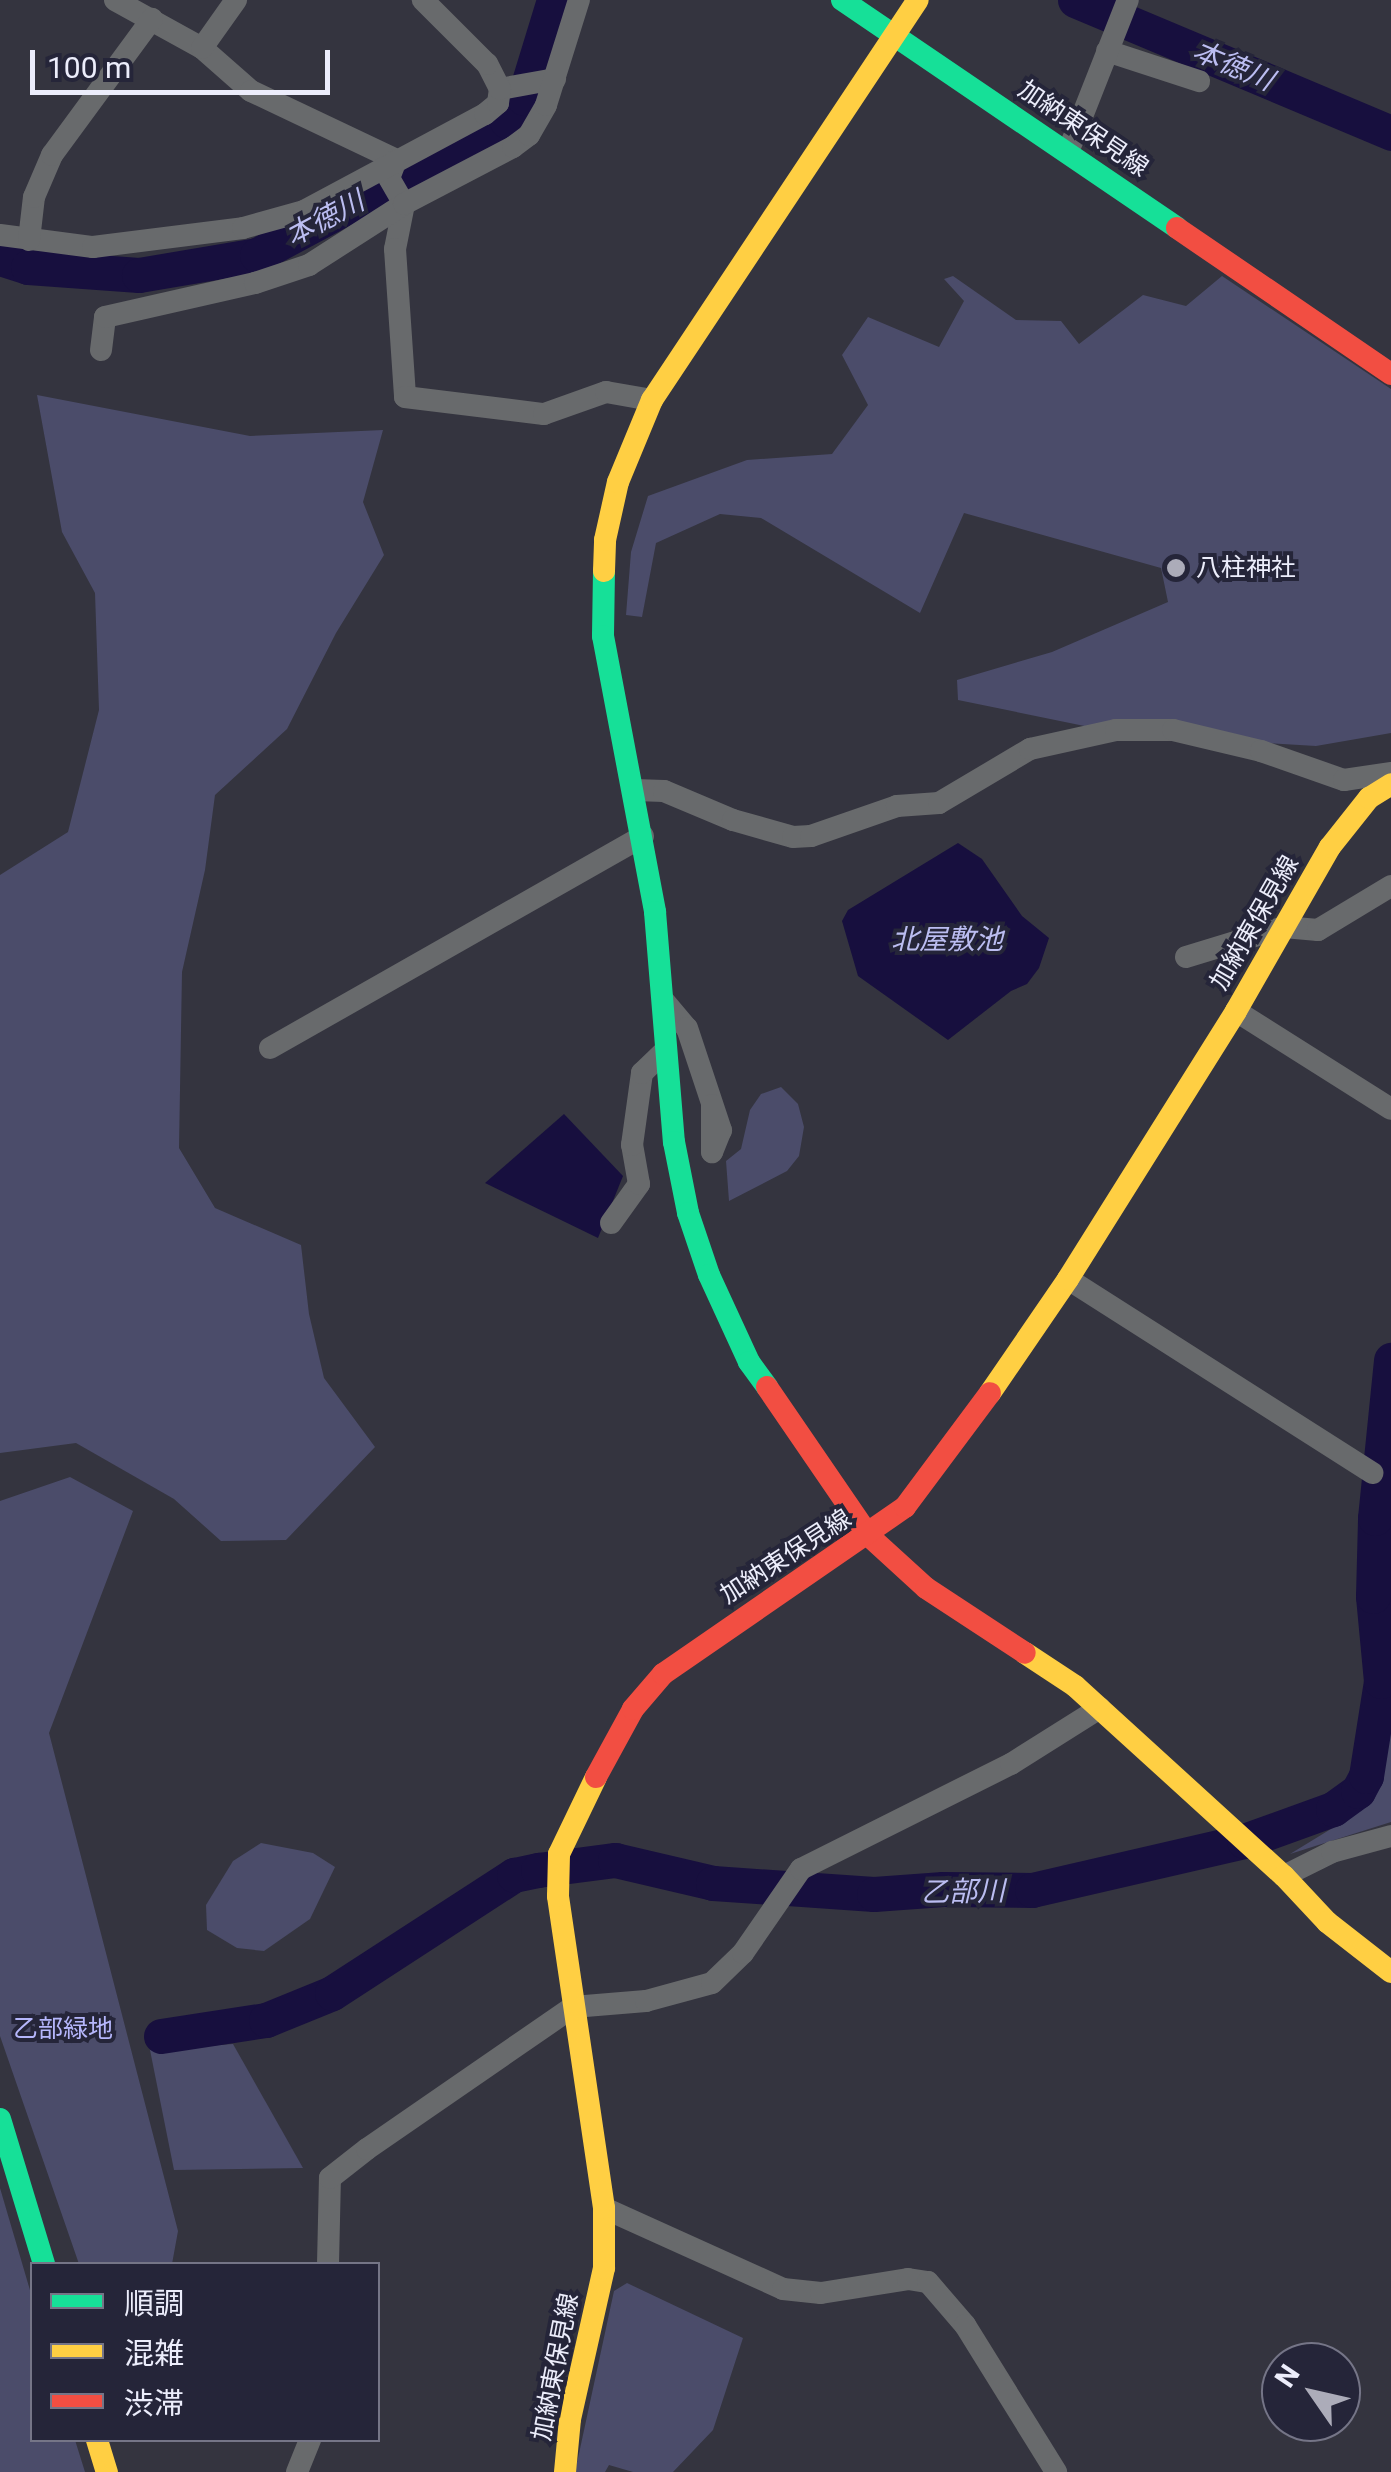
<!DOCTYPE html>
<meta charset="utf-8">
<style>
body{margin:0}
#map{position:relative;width:1391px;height:2472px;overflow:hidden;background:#34343f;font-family:Roboto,"Noto Sans JP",sans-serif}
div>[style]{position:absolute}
.green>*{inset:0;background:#4b4c6a}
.water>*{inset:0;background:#170f3e}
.river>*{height:35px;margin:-17.5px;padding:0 17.5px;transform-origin:17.5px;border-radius:17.5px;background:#170f3e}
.street>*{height:22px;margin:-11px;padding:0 11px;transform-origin:11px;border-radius:11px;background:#686a6c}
.fast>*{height:22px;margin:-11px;padding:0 11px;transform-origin:11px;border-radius:11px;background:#16e098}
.slow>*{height:22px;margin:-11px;padding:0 11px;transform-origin:11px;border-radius:11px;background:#ffcf43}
.jam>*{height:22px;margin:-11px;padding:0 11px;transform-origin:11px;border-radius:11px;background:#f24e42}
.dots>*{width:28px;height:28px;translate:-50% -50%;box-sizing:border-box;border:5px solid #252539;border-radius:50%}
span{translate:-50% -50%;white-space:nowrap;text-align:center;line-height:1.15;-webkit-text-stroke:8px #252539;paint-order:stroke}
.street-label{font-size:25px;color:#ecedfb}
.poi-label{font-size:25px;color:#ecedfb}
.left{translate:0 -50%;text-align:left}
.park-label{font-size:25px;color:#b5b6fb}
.water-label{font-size:28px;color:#bbbdf1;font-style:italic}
.legend{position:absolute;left:30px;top:2262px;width:350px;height:180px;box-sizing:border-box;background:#252539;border:2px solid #757587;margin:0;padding:12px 18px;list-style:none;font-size:30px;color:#ecedfb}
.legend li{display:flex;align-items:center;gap:20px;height:50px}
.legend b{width:50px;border:2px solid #757587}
.north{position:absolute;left:1261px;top:2342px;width:100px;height:100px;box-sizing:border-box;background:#252539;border:2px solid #757587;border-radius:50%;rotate:304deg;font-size:28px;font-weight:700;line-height:40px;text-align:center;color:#ecedfb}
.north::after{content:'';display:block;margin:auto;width:35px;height:45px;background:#acacb9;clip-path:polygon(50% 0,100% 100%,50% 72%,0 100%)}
.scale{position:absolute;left:30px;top:50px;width:300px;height:45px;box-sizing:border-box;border:5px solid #ecedfb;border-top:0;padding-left:12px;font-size:30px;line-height:35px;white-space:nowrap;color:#ecedfb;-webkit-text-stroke:8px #252539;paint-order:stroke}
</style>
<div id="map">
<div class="green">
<div style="clip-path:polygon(953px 276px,1016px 320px,1061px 321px,1079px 344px,1143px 295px,1186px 306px,1222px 276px,1391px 389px,1391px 733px,1316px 746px,1200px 739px,1104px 730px,958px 700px,957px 680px,1052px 652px,1168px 602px,1161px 568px,964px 513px,920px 613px,761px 518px,720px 514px,656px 543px,642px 617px,626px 615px,631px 552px,648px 496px,747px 460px,832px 454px,868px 405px,842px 355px,868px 317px,939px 347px,964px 301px,944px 279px)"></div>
<div style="clip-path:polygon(37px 395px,250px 436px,383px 430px,363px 502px,384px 555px,336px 633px,287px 729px,215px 795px,205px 870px,182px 972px,179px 1148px,215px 1208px,301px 1245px,309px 1314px,324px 1378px,375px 1447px,286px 1540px,221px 1541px,174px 1499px,76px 1443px,0 1453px,0 875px,68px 832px,99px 710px,95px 593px,62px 532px)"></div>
<div style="clip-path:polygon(781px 1087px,798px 1104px,804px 1127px,799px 1156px,787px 1171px,729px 1201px,726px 1161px,741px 1149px,750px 1110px,761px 1094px)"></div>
<div style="clip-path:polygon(70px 1477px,133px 1511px,49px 1733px,178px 2231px,172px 2264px,79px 2264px,0 2036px,0 1501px)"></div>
<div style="clip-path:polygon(1391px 1699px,1391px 1822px,1290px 1854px,1362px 1810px,1382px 1774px)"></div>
<div style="clip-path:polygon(261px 1843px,313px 1853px,335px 1867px,310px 1919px,264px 1951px,237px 1948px,207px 1930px,206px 1905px,233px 1861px)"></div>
<div style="clip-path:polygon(233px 2044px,303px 2168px,174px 2170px,150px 2050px)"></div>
<div style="clip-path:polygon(0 2188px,32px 2297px,32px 2440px,75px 2440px,85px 2472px,0 2472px)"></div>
<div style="clip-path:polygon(627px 2283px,743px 2338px,713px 2430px,673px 2472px,633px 2472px,609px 2465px,605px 2472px,575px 2472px,614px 2291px)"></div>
</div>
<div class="water">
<div style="clip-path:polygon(958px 843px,982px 859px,1022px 916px,1049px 938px,1039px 968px,1027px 984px,1011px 991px,948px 1040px,858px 976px,842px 921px,848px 910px)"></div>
<div style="clip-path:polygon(564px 1114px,623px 1176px,598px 1238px,485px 1183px)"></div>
</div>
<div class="river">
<div style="left:1075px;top:0;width:343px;rotate:22.8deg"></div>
<div style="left:0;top:258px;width:29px;rotate:18deg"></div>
<div style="left:28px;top:267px;width:111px;rotate:4.1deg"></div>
<div style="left:139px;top:275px;width:120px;rotate:-9.6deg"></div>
<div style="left:257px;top:255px;width:284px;rotate:-28.2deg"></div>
<div style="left:507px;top:121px;width:29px;rotate:-54deg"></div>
<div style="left:524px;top:98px;width:102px;rotate:-73deg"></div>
<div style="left:161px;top:2036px;width:106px;rotate:-8.7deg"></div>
<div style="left:266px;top:2020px;width:71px;rotate:-22.2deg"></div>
<div style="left:332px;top:1993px;width:217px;rotate:-33deg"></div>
<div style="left:514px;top:1875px;width:25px;rotate:-12deg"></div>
<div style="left:538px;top:1870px;width:78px;rotate:-7.4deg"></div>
<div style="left:615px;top:1860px;width:101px;rotate:13.2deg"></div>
<div style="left:713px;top:1883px;width:161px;rotate:3.9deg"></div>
<div style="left:874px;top:1894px;width:69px;rotate:-4.1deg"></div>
<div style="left:943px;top:1889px;width:89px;rotate:0.6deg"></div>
<div style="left:1032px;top:1890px;width:218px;rotate:-13deg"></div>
<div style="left:1244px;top:1841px;width:95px;rotate:-19.8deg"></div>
<div style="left:1333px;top:1809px;width:31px;rotate:-36deg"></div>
<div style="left:1358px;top:1791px;width:17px;rotate:-62deg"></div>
<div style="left:1366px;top:1776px;width:96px;rotate:-81deg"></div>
<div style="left:1381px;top:1681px;width:85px;rotate:-95.4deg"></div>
<div style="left:1373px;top:1596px;width:78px;rotate:-88.5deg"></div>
<div style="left:1375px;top:1518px;width:159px;rotate:-84.2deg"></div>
</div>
<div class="street">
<div style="left:115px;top:0;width:99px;rotate:28.9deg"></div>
<div style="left:202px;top:48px;width:65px;rotate:41.3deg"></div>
<div style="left:251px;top:91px;width:161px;rotate:25.4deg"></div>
<div style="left:202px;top:48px;width:59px;rotate:-54.7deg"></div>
<div style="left:1107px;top:51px;width:97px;rotate:18.1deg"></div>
<div style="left:500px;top:89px;width:56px;rotate:-10.3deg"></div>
<div style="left:1068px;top:152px;width:163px;rotate:-68.5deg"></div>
<div style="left:396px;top:160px;width:19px;rotate:111deg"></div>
<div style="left:389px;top:178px;width:30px;rotate:60deg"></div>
<div style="left:404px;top:204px;width:46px;rotate:101.3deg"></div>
<div style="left:395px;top:249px;width:148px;rotate:86.1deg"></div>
<div style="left:405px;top:397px;width:140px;rotate:7deg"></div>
<div style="left:544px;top:414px;width:66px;rotate:-19.5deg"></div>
<div style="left:606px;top:392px;width:47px;rotate:9.9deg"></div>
<div style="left:0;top:235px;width:94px;rotate:7.4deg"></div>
<div style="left:93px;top:247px;width:151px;rotate:-7.2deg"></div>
<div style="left:243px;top:228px;width:63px;rotate:-15.6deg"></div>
<div style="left:304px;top:211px;width:205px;rotate:-28.2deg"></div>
<div style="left:485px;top:114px;width:17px;rotate:-40deg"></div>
<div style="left:498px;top:103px;width:14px;rotate:-82deg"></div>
<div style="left:500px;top:89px;width:28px;rotate:-117deg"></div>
<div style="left:487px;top:64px;width:91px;rotate:-135deg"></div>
<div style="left:29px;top:240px;width:43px;rotate:-83.4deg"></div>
<div style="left:34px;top:197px;width:46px;rotate:-66.8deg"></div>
<div style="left:52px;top:155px;width:169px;rotate:-53.7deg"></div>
<div style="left:101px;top:350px;width:33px;rotate:-83deg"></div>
<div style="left:105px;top:317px;width:154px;rotate:-12.8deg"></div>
<div style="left:255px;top:283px;width:57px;rotate:-18.4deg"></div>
<div style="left:309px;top:265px;width:113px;rotate:-32.7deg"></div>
<div style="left:404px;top:204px;width:123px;rotate:-27.6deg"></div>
<div style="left:513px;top:147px;width:20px;rotate:-37deg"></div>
<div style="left:529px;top:135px;width:34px;rotate:-60deg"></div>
<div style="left:546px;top:105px;width:110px;rotate:-72.6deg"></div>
<div style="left:635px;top:790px;width:29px;rotate:2deg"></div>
<div style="left:664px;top:791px;width:75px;rotate:22.8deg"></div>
<div style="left:733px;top:820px;width:62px;rotate:15.8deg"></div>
<div style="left:793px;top:837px;width:18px;rotate:-3deg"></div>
<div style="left:811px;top:836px;width:91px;rotate:-19.2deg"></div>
<div style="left:897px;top:806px;width:42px;rotate:-4.1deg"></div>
<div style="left:939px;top:803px;width:106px;rotate:-30.7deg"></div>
<div style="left:1030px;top:749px;width:88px;rotate:-12.5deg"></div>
<div style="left:1116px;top:730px;width:57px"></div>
<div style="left:1173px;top:730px;width:90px;rotate:13.4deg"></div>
<div style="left:1261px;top:751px;width:88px;rotate:19.3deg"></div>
<div style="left:1344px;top:780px;width:48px;rotate:-8.5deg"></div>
<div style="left:1186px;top:957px;width:102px;rotate:-17deg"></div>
<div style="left:1284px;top:927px;width:34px;rotate:5deg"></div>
<div style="left:1318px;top:930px;width:85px;rotate:-31.1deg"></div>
<div style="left:664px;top:1001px;width:35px;rotate:50deg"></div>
<div style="left:687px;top:1028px;width:108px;rotate:71.6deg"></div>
<div style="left:721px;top:1130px;width:24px;rotate:112deg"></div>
<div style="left:712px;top:1152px;width:47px;rotate:-90deg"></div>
<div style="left:1236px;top:1011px;width:183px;rotate:32.3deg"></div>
<div style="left:270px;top:1048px;width:429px;rotate:-29.6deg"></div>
<div style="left:611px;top:1223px;width:48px;rotate:-54.3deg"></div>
<div style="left:639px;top:1184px;width:40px;rotate:-100deg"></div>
<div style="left:632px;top:1145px;width:73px;rotate:-82.1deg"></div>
<div style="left:642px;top:1073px;width:30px;rotate:-44deg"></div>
<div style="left:1068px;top:1279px;width:361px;rotate:32.5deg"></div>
<div style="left:1284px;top:1876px;width:54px;rotate:-26.6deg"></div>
<div style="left:1332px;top:1852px;width:61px;rotate:-15.2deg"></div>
<div style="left:604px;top:2208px;width:196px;rotate:24.3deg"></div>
<div style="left:783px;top:2289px;width:38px;rotate:6deg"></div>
<div style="left:821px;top:2293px;width:88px;rotate:-9.1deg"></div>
<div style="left:908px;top:2279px;width:20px;rotate:9deg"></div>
<div style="left:928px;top:2282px;width:57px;rotate:49.3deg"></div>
<div style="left:965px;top:2325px;width:173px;rotate:58.2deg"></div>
<div style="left:328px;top:2264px;width:86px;rotate:-88.7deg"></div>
<div style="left:330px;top:2178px;width:47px;rotate:-38.1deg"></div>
<div style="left:367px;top:2149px;width:250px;rotate:-34.6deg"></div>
<div style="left:573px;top:2007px;width:73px;rotate:-4.7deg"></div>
<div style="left:646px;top:2001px;width:68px;rotate:-15.3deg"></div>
<div style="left:712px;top:1983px;width:43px;rotate:-44.1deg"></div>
<div style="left:743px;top:1953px;width:102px;rotate:-55.4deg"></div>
<div style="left:801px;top:1869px;width:235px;rotate:-26.6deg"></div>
<div style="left:1011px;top:1764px;width:105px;rotate:-32.2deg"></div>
<div style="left:297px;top:2472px;width:35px;rotate:-68deg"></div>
</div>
<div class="fast">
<div style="left:842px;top:0;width:405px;rotate:34.2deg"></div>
<div style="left:604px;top:571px;width:65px;rotate:90.9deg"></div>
<div style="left:603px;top:636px;width:281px;rotate:79.3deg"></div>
<div style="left:655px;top:912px;width:231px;rotate:85.3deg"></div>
<div style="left:674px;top:1142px;width:72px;rotate:78.8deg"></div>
<div style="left:688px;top:1213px;width:65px;rotate:71.3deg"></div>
<div style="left:709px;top:1275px;width:96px;rotate:65.3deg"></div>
<div style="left:749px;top:1362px;width:31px;rotate:54deg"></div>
<div style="left:0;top:2119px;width:152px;rotate:73.1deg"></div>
</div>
<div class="slow">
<div style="left:604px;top:571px;width:31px;rotate:-88deg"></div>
<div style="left:605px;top:540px;width:59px;rotate:-77.4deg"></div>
<div style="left:618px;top:482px;width:89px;rotate:-67.5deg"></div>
<div style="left:652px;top:400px;width:480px;rotate:-56.4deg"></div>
<div style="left:990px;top:1393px;width:138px;rotate:-55.6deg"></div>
<div style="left:1068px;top:1279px;width:316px;rotate:-57.9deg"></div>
<div style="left:1236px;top:1011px;width:189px;rotate:-60.2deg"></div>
<div style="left:1330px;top:847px;width:63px;rotate:-51.5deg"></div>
<div style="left:1369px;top:798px;width:26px;rotate:-32deg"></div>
<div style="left:1025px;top:1653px;width:60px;rotate:33.4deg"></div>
<div style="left:1075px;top:1686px;width:282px;rotate:42.3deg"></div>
<div style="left:1284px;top:1876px;width:63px;rotate:46.9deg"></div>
<div style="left:1327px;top:1922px;width:81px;rotate:38deg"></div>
<div style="left:97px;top:2440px;width:34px;rotate:73deg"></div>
<div style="left:565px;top:2472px;width:53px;rotate:-84.6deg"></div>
<div style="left:570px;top:2419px;width:155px;rotate:-77.3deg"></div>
<div style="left:604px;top:2268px;width:60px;rotate:-90deg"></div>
<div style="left:604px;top:2208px;width:315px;rotate:-98.4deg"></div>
<div style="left:558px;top:1896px;width:42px;rotate:-88.6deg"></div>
<div style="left:559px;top:1854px;width:85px;rotate:-64.3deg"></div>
</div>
<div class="jam">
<div style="left:1177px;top:228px;width:259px;rotate:34.3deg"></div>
<div style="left:767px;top:1387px;width:181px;rotate:55.6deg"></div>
<div style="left:869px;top:1536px;width:77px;rotate:42.4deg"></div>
<div style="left:926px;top:1588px;width:118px;rotate:33.3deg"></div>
<div style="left:596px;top:1777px;width:77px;rotate:-61.4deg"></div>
<div style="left:633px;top:1709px;width:46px;rotate:-49.4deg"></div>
<div style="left:663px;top:1674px;width:294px;rotate:-34.6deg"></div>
<div style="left:905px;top:1507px;width:142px;rotate:-53.3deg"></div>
</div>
<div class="dots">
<div style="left:1176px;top:568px;background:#acacb9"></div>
</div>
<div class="street-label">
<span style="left:1083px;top:129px;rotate:34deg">加納東保見線</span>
<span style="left:1255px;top:923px;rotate:-60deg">加納東保見線</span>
<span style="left:786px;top:1557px;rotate:-33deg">加納東保見線</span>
<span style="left:556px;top:2367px;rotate:-79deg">加納東保見線</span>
</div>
<div class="poi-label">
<span class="left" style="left:1196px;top:568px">八柱神社</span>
</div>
<div class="park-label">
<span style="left:63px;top:2029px">乙部緑地</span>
</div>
<div class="water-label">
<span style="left:1233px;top:66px;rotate:23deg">本徳川</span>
<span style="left:325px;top:219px;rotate:-28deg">本徳川</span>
<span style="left:947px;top:940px">北屋敷池</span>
<span style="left:963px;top:1892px;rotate:-1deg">乙部川</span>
</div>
<ul class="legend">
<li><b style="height:12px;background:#16e098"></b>順調</li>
<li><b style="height:12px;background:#ffcf43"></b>混雑</li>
<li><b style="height:12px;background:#f24e42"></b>渋滞</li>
</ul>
<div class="north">N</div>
<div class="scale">100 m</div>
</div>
